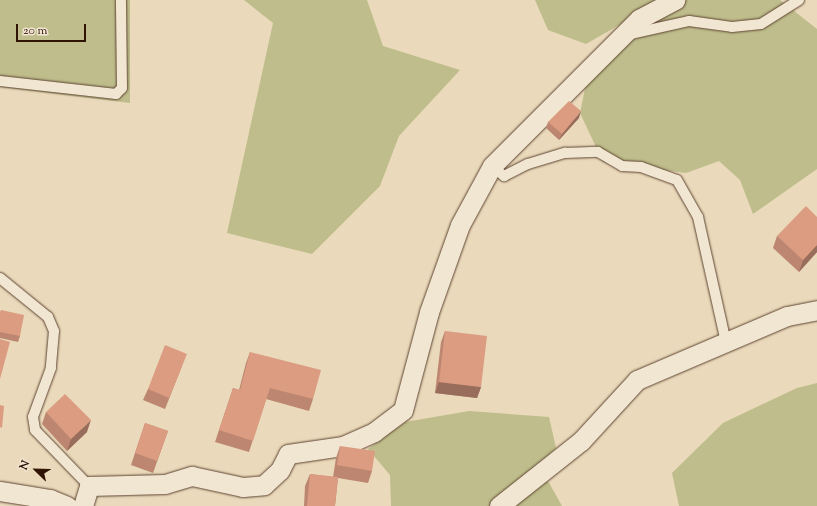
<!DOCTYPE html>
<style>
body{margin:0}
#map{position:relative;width:817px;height:506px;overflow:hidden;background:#ead9ba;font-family:"Sorts Mill Goudy",serif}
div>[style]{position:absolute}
.green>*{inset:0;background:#bebd8b}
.roads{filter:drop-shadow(0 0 1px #5e4432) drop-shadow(0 0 1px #5e4432)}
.service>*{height:10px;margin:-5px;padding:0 5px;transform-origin:5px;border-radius:5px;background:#f1e6d2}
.minor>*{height:19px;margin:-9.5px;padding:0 9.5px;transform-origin:9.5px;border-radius:9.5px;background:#f1e6d2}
.wall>*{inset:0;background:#bc8670}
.shaded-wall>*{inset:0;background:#996d5b}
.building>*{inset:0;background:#db9c82}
span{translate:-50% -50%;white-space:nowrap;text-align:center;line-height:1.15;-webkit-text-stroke:3.5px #f1e6d2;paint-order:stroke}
.north{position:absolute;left:16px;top:450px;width:40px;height:40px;-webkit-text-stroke:3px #f1e6d2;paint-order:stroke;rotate:293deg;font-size:11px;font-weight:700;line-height:16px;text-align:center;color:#2f1304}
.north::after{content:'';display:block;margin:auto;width:14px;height:18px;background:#2f1304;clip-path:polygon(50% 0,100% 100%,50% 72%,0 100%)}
.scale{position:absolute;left:16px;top:24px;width:70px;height:18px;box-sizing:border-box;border:2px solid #2f1304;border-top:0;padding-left:5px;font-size:12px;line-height:14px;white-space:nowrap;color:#2f1304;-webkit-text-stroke:3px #f1e6d2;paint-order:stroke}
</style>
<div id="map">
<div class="green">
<div style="clip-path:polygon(0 0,130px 0,130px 103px,0 87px)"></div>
<div style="clip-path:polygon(244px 0,367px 0,383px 46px,460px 70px,399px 136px,380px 186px,312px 254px,227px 233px,273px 23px)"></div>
<div style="clip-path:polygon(535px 0,663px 0,586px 44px,548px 30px)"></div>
<div style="clip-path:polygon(668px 0,780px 0,817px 29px,817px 169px,753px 214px,740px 180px,719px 161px,686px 173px,603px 162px,580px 113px,589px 69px)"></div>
<div style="clip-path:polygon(817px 383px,817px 506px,679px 506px,672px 473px,723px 423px,797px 388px)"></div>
<div style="clip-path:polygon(469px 411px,549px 417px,556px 448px,497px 506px,391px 506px,390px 475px,368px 449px,405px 422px)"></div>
<div style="clip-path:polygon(543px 472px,562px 506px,501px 506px)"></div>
</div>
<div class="roads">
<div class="service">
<div style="left:626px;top:35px;width:65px;rotate:-12.5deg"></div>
<div style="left:689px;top:21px;width:43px;rotate:7.9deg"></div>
<div style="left:732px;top:27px;width:29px;rotate:-6deg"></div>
<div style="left:761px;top:24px;width:45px;rotate:-32.3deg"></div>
<div style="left:0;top:81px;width:117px;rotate:6.4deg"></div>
<div style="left:116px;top:94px;width:8px;rotate:-45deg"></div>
<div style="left:122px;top:88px;width:88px;rotate:-90.7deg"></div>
<div style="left:492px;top:166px;width:16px;rotate:40deg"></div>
<div style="left:504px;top:176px;width:27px;rotate:-27deg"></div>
<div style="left:528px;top:164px;width:39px;rotate:-17deg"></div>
<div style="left:565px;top:153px;width:33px;rotate:-2deg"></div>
<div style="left:598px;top:152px;width:28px;rotate:30deg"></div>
<div style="left:622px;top:166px;width:19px;rotate:3deg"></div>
<div style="left:641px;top:167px;width:38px;rotate:20deg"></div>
<div style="left:677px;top:180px;width:43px;rotate:60.4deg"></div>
<div style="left:698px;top:217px;width:128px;rotate:77.4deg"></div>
<div style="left:0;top:278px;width:62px;rotate:39.1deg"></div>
<div style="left:48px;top:317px;width:15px;rotate:67deg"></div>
<div style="left:54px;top:331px;width:37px;rotate:95deg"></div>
<div style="left:51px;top:368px;width:52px;rotate:110.2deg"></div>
<div style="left:33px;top:417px;width:13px;rotate:81deg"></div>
<div style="left:35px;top:430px;width:78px;rotate:46deg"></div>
</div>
<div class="minor">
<div style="left:0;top:491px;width:51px;rotate:9.1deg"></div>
<div style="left:50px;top:499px;width:18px;rotate:22deg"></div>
<div style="left:83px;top:506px;width:21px;rotate:-73deg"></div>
<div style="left:89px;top:486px;width:76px;rotate:-1.5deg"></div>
<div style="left:165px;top:484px;width:28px;rotate:-17deg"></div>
<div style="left:192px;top:476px;width:52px;rotate:12.2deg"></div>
<div style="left:243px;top:487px;width:21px;rotate:-5deg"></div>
<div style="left:264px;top:485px;width:22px;rotate:-43deg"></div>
<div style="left:280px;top:470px;width:18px;rotate:-63deg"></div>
<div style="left:288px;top:454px;width:56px;rotate:-8.3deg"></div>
<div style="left:343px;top:446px;width:34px;rotate:-24deg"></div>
<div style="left:374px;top:432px;width:36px;rotate:-37deg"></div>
<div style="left:403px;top:410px;width:101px;rotate:-75.1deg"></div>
<div style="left:429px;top:312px;width:92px;rotate:-70.4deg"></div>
<div style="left:460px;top:225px;width:67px;rotate:-61.5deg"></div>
<div style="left:492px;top:166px;width:208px;rotate:-45deg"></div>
<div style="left:639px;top:19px;width:41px;rotate:-27.8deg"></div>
<div style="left:499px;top:506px;width:105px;rotate:-38.4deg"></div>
<div style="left:581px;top:441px;width:83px;rotate:-47.4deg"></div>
<div style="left:637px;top:380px;width:163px;rotate:-23.1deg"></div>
<div style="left:787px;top:316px;width:31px;rotate:-11deg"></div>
</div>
</div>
<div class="wall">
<div style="clip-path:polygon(579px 118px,559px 140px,546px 128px,548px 122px)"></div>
<div style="clip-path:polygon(817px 217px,817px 252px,799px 272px,773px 248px,777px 236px)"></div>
<div style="clip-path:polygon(1px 310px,20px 336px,18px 342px,0 338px,0 313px)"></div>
<div style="clip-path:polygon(445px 331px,481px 387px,477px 398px,435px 393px,441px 342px)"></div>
<div style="clip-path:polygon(250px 352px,313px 399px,309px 411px,266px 399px,249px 452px,215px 442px,233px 388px,239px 390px,246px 363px)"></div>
<div style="clip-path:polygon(182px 366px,165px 409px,143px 400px,148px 389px)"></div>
<div style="clip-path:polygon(46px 412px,87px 432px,67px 451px,42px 424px)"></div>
<div style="clip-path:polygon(145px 423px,168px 431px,153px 473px,131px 465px)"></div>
<div style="clip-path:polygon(340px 446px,372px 471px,368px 483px,338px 478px,335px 506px,304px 506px,305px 486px,310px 474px,333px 477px,336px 458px)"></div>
</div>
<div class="shaded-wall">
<div style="clip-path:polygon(581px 111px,579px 118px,559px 140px,562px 134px)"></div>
<div style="clip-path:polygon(817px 245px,817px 252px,799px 272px,803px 260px)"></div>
<div style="clip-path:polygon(439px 382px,481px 387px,477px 398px,435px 393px)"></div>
<div style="clip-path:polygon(91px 420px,87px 432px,67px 451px,71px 439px)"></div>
</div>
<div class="building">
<div style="clip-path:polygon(569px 101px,581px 111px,562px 134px,548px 122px)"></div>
<div style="clip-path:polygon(806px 206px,817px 217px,817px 245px,803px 260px,777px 236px)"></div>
<div style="clip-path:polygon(1px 310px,24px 315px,20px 336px,0 332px,0 314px)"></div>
<div style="clip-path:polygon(445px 331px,487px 336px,481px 387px,439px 382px)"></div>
<div style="clip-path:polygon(0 339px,10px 342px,0 379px)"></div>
<div style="clip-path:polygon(165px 345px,187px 354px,169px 398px,148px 389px)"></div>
<div style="clip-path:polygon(250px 352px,321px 370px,313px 399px,270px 388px,253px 441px,219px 430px,233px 388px,240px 390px)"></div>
<div style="clip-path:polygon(65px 394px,91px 420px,71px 439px,46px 412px)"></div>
<div style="clip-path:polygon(0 405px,4px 406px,2px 428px,0 427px)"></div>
<div style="clip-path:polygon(145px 423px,168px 431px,157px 461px,135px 453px)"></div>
<div style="clip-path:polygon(340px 446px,375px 451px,372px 471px,337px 465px)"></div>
<div style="clip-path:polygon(310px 474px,338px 477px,335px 506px,307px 506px)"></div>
</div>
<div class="north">N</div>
<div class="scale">20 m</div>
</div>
